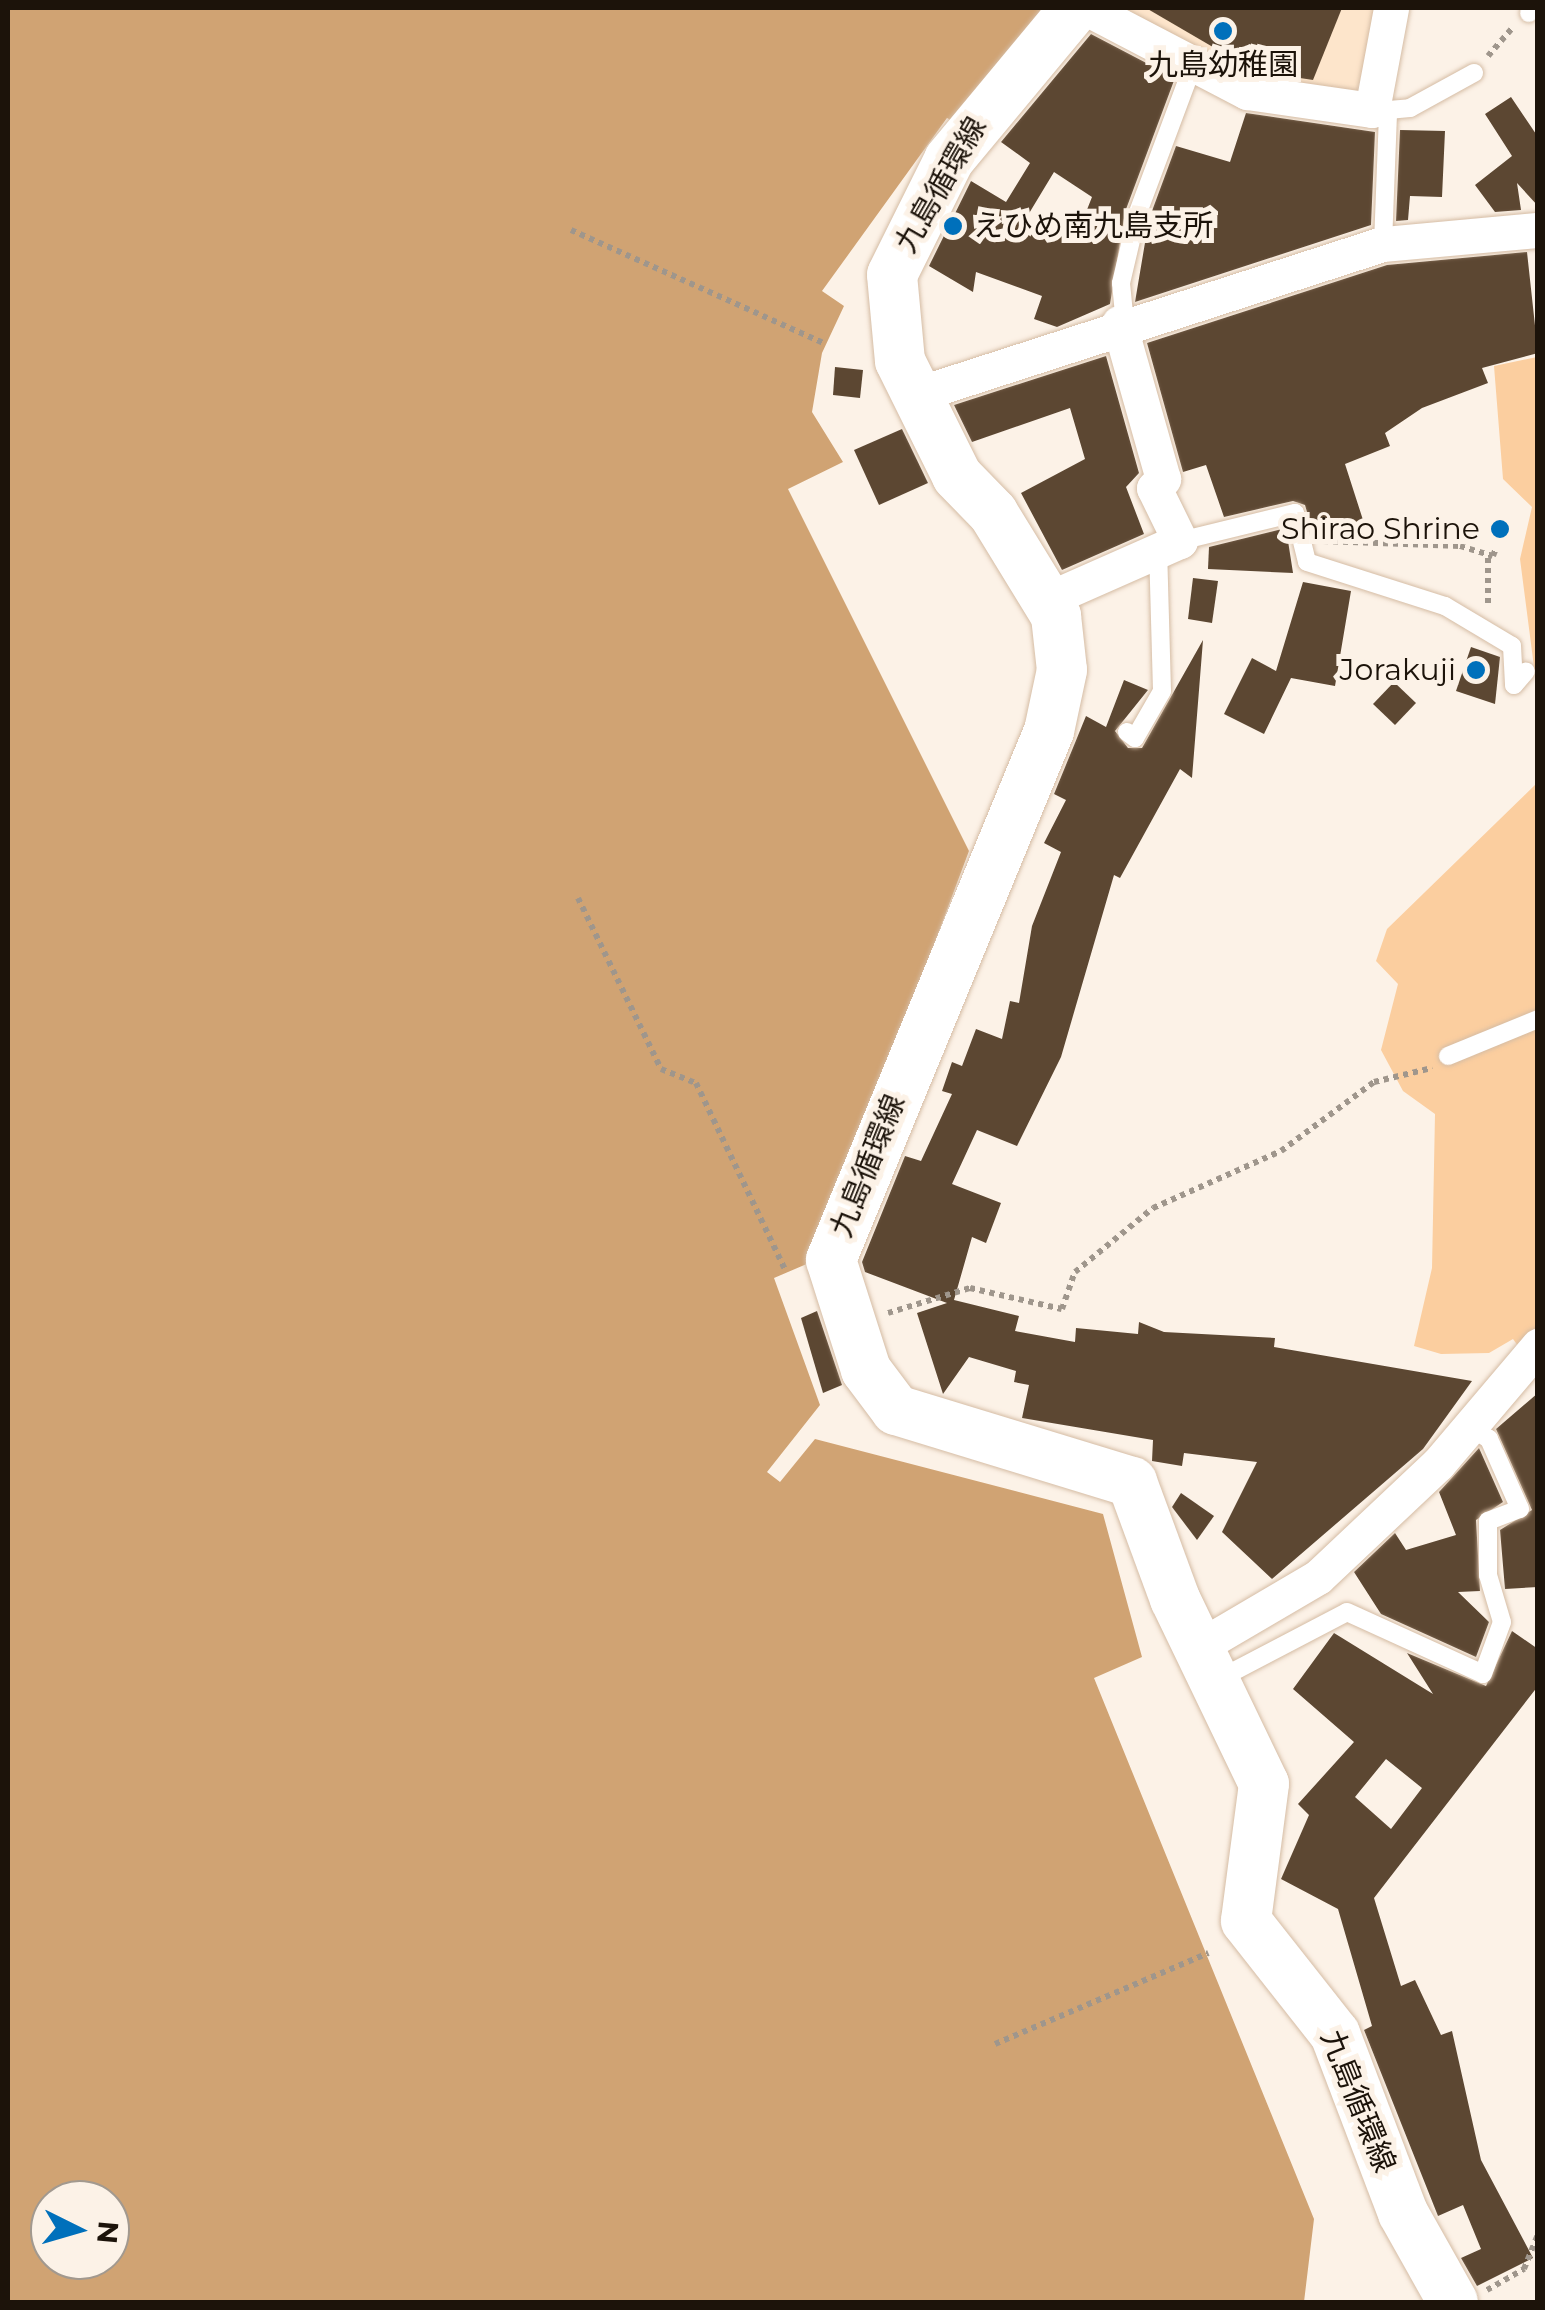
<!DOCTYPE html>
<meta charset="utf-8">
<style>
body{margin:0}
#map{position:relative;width:1545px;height:2310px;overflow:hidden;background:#fcf2e7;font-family:Montserrat,"Noto Sans JP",sans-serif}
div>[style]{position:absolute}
.built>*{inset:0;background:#fde5cb}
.green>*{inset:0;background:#fbce9f}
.water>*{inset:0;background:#d0a373}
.building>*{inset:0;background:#5c4732}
.path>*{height:6px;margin-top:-3px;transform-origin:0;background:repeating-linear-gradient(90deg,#9f968c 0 5px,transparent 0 10px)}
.roads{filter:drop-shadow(0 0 2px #d5bca4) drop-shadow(0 0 2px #d5bca4)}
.service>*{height:18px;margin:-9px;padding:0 9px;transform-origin:9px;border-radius:9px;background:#fff}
.minor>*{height:35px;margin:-17.5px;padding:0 17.5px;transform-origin:17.5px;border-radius:17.5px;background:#fff}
.secondary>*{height:50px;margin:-25px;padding:0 25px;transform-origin:25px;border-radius:25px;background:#fff}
.dots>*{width:28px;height:28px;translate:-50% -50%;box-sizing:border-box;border:5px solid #fcf2e7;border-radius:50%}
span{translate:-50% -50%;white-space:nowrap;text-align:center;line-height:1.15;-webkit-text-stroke:10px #fcf2e7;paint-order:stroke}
.poi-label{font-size:30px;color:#1c130a}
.left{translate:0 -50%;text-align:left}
.right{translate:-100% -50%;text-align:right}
.street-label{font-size:30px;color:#1c130a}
.frame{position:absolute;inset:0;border:10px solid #1c130a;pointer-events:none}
.north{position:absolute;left:30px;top:2180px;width:100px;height:100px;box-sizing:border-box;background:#fcf2e7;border:2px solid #a2998f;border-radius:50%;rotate:95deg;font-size:28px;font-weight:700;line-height:40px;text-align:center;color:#1c130a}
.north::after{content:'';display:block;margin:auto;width:35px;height:45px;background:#0070bb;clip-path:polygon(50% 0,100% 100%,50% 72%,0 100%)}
</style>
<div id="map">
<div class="built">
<div style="clip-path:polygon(1098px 8px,1379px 8px,1354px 102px,1291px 96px)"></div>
</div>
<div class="green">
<div style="clip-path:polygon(1537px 357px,1537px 690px,1520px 559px,1532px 507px,1503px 479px,1494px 366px)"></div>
<div style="clip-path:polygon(1537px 783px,1538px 1346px,1524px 1354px,1513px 1339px,1489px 1353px,1441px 1354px,1414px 1346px,1432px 1268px,1435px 1114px,1403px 1091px,1381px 1050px,1398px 984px,1376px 961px,1387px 929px)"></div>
</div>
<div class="water">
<div style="clip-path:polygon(evenodd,8px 8px,1053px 8px,960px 125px,947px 118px,822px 291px,844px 306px,822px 353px,812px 412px,843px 462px,788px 489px,969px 851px,816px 1260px,774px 1278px,820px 1405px,767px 1472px,780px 1482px,815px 1439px,1103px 1514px,1142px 1657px,1094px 1678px,1314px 2219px,1304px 2302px,8px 2302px,8px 8px,50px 2200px,110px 2200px,110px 2260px,50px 2260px,50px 2200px)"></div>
</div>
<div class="building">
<div style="clip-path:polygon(1146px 8px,1342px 8px,1313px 80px,1254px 71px)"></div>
<div style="clip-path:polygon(evenodd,1091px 34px,1175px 78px,1125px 212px,1110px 304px,1057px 327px,1034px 319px,1042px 296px,976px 272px,973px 292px,929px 266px,971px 181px,1006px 202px,1030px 163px,1001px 142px,1091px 34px,1054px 172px,1092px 197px,1075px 240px,1025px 220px,1054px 172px)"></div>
<div style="clip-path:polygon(1511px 97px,1538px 137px,1538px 206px,1517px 183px,1521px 210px,1495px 212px,1475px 185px,1512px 156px,1485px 114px)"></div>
<div style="clip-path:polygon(1246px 113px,1375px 132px,1371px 225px,1135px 302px,1149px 219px,1176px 146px,1230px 162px)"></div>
<div style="clip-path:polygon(1400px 130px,1445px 131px,1442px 197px,1410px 196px,1408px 220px,1396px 221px)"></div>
<div style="clip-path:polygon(1527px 252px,1538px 353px,1482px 368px,1488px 383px,1422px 408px,1385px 433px,1390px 446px,1345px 464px,1363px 520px,1314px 537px,1305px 505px,1293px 501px,1224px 517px,1206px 465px,1183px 472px,1147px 343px,1387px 265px)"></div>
<div style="clip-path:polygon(1106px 356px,1139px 473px,1126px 487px,1144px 534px,1062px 570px,1021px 493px,1085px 459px,1070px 408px,972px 442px,954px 405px)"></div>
<div style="clip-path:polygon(835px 367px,863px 370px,860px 398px,833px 395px)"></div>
<div style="clip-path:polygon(902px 429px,928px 483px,879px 505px,854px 450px)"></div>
<div style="clip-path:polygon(1286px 528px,1293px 573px,1208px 569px,1209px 547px)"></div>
<div style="clip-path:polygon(1193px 578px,1218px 581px,1212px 623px,1188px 619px)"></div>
<div style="clip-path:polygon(1303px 582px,1351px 591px,1335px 686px,1291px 678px,1264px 734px,1224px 714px,1252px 658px,1276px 671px)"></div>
<div style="clip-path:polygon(1203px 640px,1192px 778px,1180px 769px,1120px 878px,1114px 875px,1061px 1057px,1017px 1146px,977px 1130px,952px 1184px,1001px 1203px,986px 1243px,972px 1237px,954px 1300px,1019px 1316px,1015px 1331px,1075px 1342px,1076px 1328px,1138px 1334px,1139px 1322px,1164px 1332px,1275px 1338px,1274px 1347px,1472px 1381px,1423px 1449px,1272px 1579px,1222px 1532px,1257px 1462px,1184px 1453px,1182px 1466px,1152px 1461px,1153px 1440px,1022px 1418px,1029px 1385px,1014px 1382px,1016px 1371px,969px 1357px,943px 1394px,917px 1313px,947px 1303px,865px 1272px,862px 1262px,905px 1156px,921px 1161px,952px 1094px,942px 1091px,952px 1062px,962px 1066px,976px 1029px,1002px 1039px,1010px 1001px,1019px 1003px,1032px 926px,1061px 852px,1044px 843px,1066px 800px,1054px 794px,1086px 716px,1106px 727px,1124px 680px,1148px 690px,1115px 731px,1128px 748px,1142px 748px)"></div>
<div style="clip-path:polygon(1471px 647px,1500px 657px,1495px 704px,1456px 691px)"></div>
<div style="clip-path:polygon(1394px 682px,1416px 703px,1395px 725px,1373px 704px)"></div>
<div style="clip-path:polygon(817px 1311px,842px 1385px,823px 1393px,801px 1318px)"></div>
<div style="clip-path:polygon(1538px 1393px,1538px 1587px,1505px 1589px,1500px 1530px,1532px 1510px,1496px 1429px)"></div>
<div style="clip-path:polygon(1479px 1448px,1503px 1502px,1476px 1520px,1480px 1591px,1458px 1592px,1489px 1622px,1476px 1657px,1381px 1614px,1354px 1572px,1395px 1533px,1406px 1550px,1456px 1535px,1439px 1492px)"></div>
<div style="clip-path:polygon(1181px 1493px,1214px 1516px,1197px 1540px,1172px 1507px)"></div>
<div style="clip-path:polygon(evenodd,1512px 1631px,1538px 1649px,1538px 1686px,1374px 1898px,1401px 1986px,1415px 1980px,1441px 2035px,1452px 2031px,1481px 2160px,1533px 2258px,1477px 2286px,1461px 2258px,1481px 2249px,1463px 2205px,1438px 2216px,1364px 2030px,1372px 2026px,1338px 1909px,1281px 1879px,1309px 1815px,1298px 1804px,1354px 1742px,1293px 1689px,1334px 1633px,1433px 1694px,1407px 1653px,1486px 1686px,1512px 1631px,1386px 1759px,1422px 1788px,1391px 1829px,1355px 1797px,1386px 1759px)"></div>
</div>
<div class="path">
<div style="left:1488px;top:56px;width:37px;rotate:-49deg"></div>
<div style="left:571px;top:230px;width:279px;rotate:24.1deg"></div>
<div style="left:1323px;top:541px;width:137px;rotate:2.1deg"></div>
<div style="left:1460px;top:546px;width:34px;rotate:17deg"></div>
<div style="left:1493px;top:556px;width:9px;rotate:-69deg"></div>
<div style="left:1488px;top:603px;width:49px;rotate:-90deg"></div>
<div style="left:578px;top:898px;width:190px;rotate:64.1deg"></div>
<div style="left:661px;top:1069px;width:38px;rotate:22deg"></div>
<div style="left:696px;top:1083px;width:209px;rotate:64.5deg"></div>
<div style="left:888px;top:1313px;width:86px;rotate:-17deg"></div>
<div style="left:970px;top:1288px;width:94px;rotate:12.9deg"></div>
<div style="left:1062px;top:1309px;width:39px;rotate:-71deg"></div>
<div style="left:1075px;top:1272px;width:101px;rotate:-39.4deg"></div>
<div style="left:1153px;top:1208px;width:140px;rotate:-24deg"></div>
<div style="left:1281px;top:1151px;width:116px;rotate:-36.6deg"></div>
<div style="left:1374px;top:1082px;width:60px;rotate:-13.6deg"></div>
<div style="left:995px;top:2044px;width:232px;rotate:-23.1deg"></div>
<div style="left:1487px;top:2290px;width:43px;rotate:-29.6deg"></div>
<div style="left:1524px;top:2269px;width:37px;rotate:-68deg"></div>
</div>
<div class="roads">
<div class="service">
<div style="left:1529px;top:13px;width:5px;rotate:-68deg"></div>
<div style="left:1377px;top:111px;width:33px;rotate:-5deg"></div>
<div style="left:1410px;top:108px;width:73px;rotate:-28.7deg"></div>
<div style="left:1383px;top:244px;width:133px;rotate:-87.8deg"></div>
<div style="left:1125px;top:324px;width:41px;rotate:-95.6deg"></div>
<div style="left:1121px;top:283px;width:70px;rotate:-76.8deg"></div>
<div style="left:1137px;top:215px;width:157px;rotate:-69.5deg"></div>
<div style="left:1180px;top:541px;width:118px;rotate:-13.7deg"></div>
<div style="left:1295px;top:513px;width:50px;rotate:76.2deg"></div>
<div style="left:1307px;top:562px;width:145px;rotate:17.7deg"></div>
<div style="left:1445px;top:606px;width:78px;rotate:30.8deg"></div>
<div style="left:1512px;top:646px;width:39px;rotate:87deg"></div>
<div style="left:1514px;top:685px;width:18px;rotate:-49deg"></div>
<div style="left:1127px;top:732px;width:10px;rotate:37deg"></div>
<div style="left:1135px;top:738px;width:54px;rotate:-60.1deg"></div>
<div style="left:1162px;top:691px;width:140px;rotate:-91.6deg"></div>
<div style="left:1448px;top:1056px;width:97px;rotate:-22.3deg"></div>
<div style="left:1219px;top:1679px;width:144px;rotate:-27.6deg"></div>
<div style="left:1347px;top:1612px;width:149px;rotate:24.5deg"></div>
<div style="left:1483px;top:1674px;width:55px;rotate:-69.9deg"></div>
<div style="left:1502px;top:1622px;width:49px;rotate:-106.6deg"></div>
<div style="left:1488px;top:1575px;width:54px;rotate:-90deg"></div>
<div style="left:1488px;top:1521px;width:34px;rotate:-21deg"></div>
<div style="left:1520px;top:1509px;width:77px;rotate:-113.9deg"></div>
<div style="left:1489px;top:1439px;width:25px;rotate:-148deg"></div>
</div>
<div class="minor">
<div style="left:1086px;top:8px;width:182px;rotate:27.6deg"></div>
<div style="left:1247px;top:92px;width:126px;rotate:8.2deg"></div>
<div style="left:1372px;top:110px;width:104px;rotate:-79.4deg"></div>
<div style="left:915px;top:395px;width:492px;rotate:-17.9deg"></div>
<div style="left:1383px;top:244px;width:156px;rotate:-5.2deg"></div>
<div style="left:1046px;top:600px;width:146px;rotate:-23.8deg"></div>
<div style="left:1180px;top:541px;width:59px;rotate:-116.1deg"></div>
<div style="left:1154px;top:488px;width:13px;rotate:-45deg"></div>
<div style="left:1163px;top:479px;width:162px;rotate:-105.8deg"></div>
<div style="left:1197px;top:1648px;width:140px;rotate:-30.4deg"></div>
<div style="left:1318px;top:1577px;width:165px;rotate:-43.3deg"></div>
<div style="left:1438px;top:1464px;width:155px;rotate:-49.7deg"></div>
</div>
<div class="secondary">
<div style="left:1075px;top:8px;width:197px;rotate:129.7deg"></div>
<div style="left:949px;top:160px;width:128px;rotate:116.4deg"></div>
<div style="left:892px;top:275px;width:86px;rotate:84.7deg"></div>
<div style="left:900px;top:361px;width:128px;rotate:63.6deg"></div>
<div style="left:957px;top:476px;width:52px;rotate:45.8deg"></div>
<div style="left:993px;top:513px;width:121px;rotate:58.5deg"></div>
<div style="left:1056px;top:616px;width:54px;rotate:83.7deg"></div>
<div style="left:1062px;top:670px;width:62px;rotate:102deg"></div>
<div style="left:1049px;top:731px;width:572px;rotate:112.4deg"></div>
<div style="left:831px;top:1260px;width:115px;rotate:72.3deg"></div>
<div style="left:866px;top:1370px;width:50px;rotate:53.1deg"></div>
<div style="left:896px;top:1410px;width:247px;rotate:17deg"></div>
<div style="left:1132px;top:1482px;width:125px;rotate:69.8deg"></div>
<div style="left:1175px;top:1599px;width:205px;rotate:64.3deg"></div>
<div style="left:1264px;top:1784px;width:138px;rotate:97.5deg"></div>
<div style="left:1246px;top:1921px;width:144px;rotate:51.8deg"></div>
<div style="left:1335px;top:2034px;width:191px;rotate:69.2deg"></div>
<div style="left:1403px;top:2213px;width:102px;rotate:60.7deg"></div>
</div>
</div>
<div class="dots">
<div style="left:1223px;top:31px;background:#0070bb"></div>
<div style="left:953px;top:226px;background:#0070bb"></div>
<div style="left:1500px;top:529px;background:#0070bb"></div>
<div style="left:1476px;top:670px;background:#0070bb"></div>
</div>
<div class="poi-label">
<span style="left:1223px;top:65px">九島幼稚園</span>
<span class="left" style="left:973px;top:226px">えひめ南九島支所</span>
<span class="right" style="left:1480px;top:529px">Shirao Shrine</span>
<span class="right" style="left:1456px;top:670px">Jorakuji</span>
</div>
<div class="street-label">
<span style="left:941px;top:185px;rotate:-60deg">九島循環線</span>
<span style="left:868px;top:1166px;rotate:-68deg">九島循環線</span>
<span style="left:1358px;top:2101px;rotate:68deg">九島循環線</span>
</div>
<div class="frame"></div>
<div class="north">N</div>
</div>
